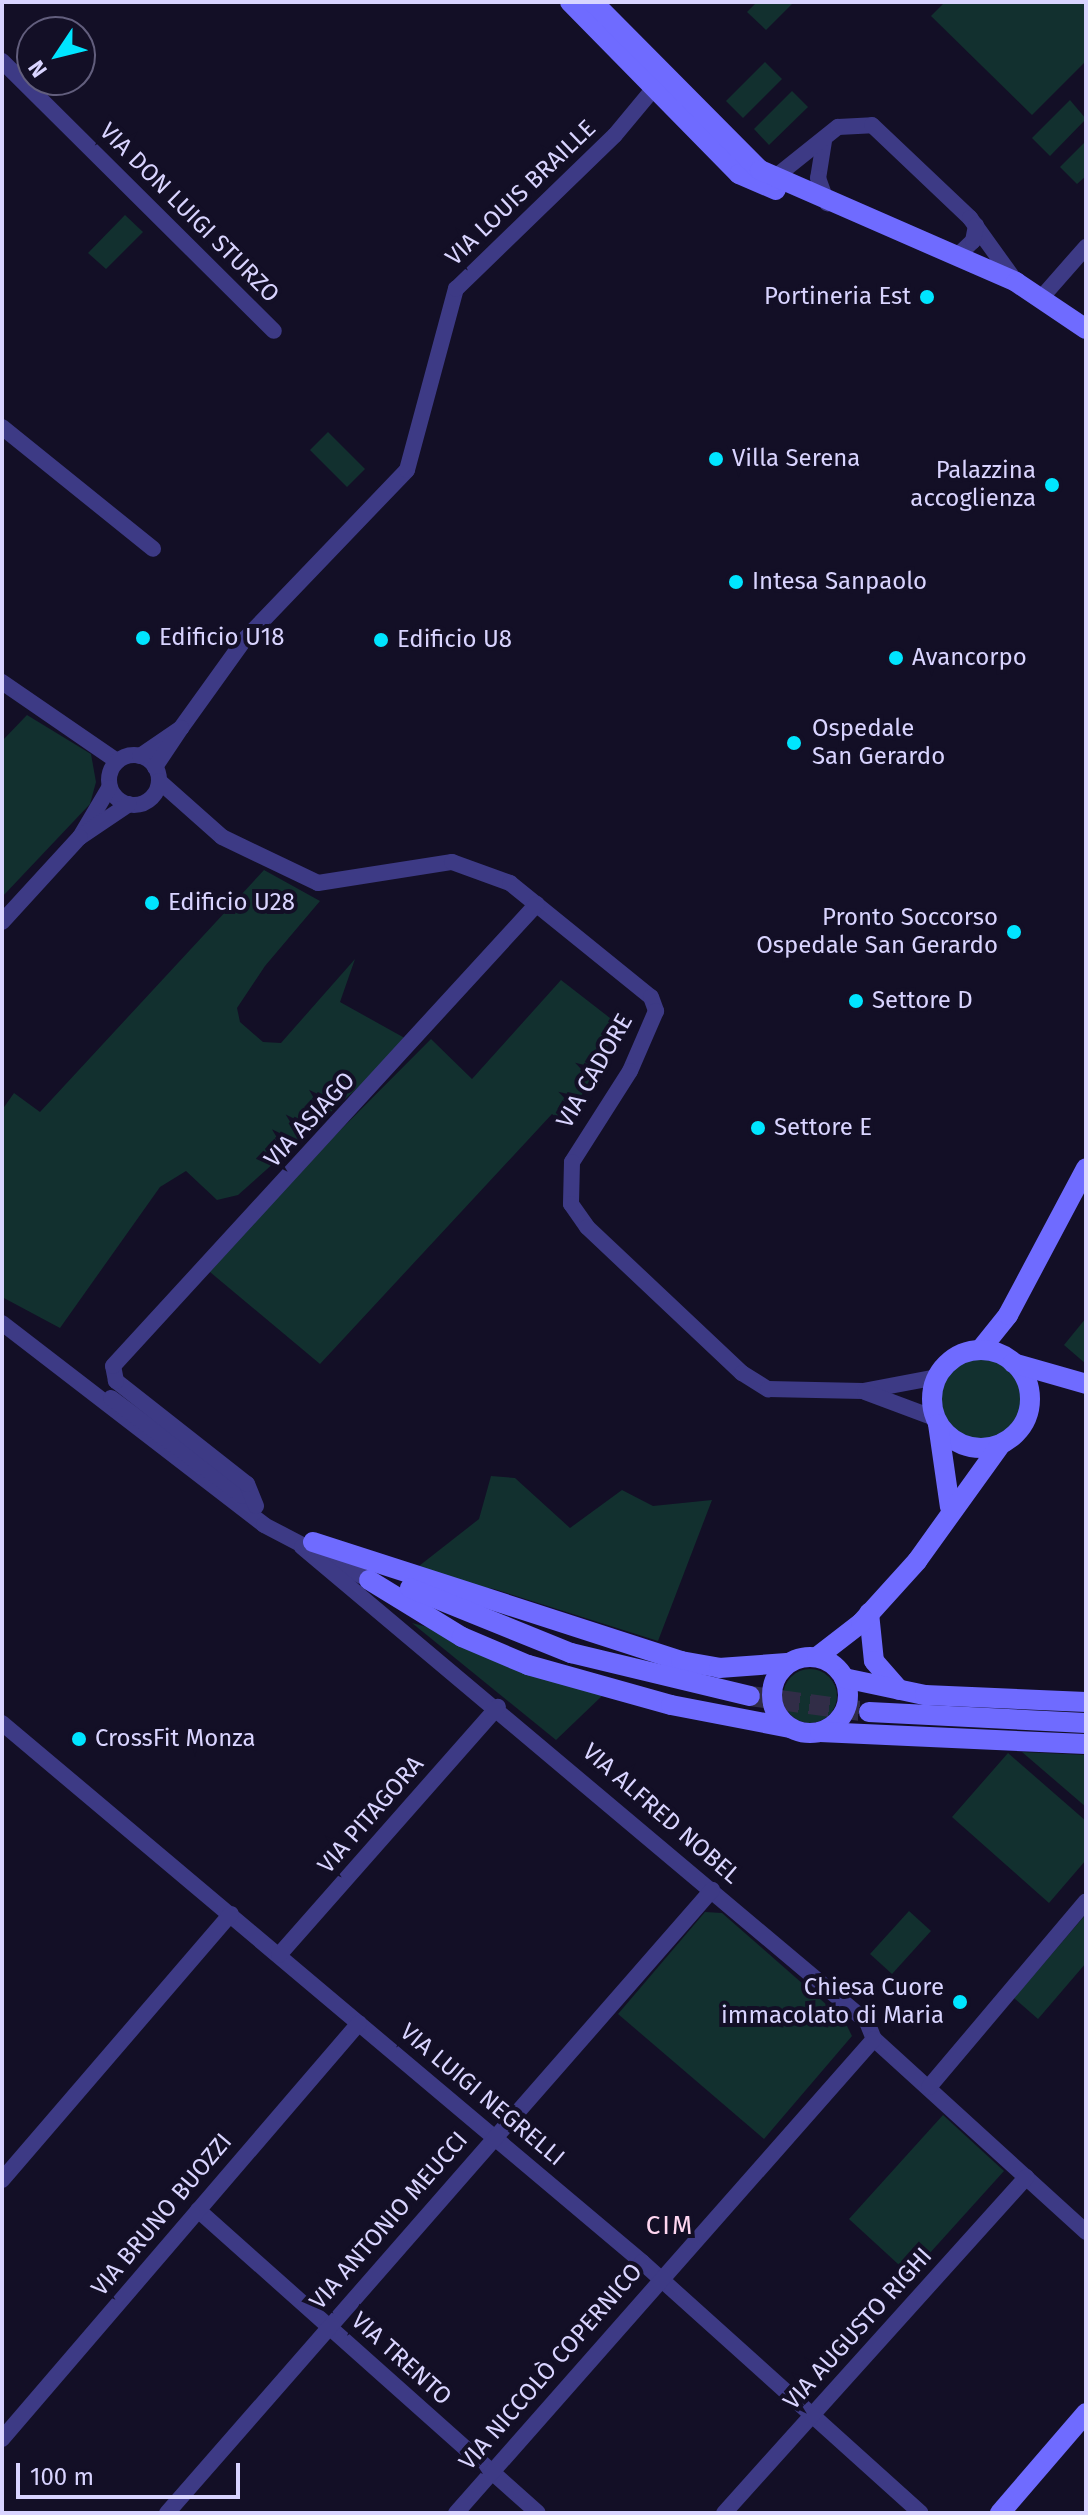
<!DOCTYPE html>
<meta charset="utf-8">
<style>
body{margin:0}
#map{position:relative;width:1088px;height:2515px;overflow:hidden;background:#130f26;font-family:"Fira Sans",sans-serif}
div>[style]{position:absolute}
.green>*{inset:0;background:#12302f}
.round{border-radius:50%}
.secondary-tunnel>*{height:20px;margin-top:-10px;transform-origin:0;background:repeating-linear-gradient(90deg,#312d47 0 20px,transparent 0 30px)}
.street>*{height:16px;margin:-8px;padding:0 8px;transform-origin:8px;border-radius:8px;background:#3d3a85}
.street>.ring{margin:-8px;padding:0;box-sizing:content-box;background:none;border:16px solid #3d3a85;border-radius:50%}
.secondary>*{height:20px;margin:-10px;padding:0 10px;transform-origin:10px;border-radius:10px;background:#6f6bff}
.secondary>.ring{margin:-10px;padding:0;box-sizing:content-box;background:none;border:20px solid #6f6bff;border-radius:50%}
.dots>*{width:22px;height:22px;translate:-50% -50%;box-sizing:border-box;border:4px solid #130f26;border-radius:50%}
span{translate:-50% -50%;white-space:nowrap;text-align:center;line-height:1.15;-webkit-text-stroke:8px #130f26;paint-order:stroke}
.street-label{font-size:24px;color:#d9d4ff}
.poi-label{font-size:24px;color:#d9d4ff}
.right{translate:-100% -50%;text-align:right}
.left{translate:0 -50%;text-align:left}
.neighbourhood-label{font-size:26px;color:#ffd6f0;letter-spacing:2px}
.frame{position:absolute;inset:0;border:4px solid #d9d4ff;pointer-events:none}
.north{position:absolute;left:16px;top:16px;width:80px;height:80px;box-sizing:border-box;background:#130f26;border:2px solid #625e7d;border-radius:50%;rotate:235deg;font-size:22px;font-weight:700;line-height:32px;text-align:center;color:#d9d4ff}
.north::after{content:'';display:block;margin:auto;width:28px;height:36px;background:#00e5ff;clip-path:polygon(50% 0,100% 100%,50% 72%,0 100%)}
.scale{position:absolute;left:16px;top:2463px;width:224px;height:36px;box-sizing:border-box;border:4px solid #d9d4ff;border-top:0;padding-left:10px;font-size:24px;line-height:28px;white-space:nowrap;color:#d9d4ff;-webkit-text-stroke:6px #130f26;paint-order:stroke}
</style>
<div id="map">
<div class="green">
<div style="clip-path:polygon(757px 2px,794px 2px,766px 30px,747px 12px)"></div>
<div style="clip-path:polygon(945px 2px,1086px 2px,1086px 61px,1032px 115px,931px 16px)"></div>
<div style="clip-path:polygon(765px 62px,782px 79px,743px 118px,726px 101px)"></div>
<div style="clip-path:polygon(792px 91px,808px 107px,769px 145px,754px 129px)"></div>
<div style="clip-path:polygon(1070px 100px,1086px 119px,1050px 156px,1032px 138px)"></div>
<div style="clip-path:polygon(1086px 141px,1086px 176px,1077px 184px,1060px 167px)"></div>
<div style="clip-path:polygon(125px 215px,143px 232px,106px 269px,88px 253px)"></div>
<div style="clip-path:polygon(328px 432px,365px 469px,347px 487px,310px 450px)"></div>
<div style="clip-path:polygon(27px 715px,91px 754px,96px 782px,90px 804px,2px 897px,2px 741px)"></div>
<div style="clip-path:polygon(264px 870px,320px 901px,265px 966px,237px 1008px,240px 1022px,263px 1042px,281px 1043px,355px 959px,340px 1002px,410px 1041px,238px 1195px,217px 1200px,186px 1171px,160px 1187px,60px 1328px,2px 1297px,2px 1110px,14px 1093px,40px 1112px)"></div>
<div style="clip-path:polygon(561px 980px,619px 1025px,566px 1124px,552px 1114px,320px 1364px,204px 1267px,431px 1039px,472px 1079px)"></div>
<div style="clip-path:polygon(1086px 1318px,1086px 1364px,1064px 1345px)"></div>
<div class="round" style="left:940px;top:1357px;width:84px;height:84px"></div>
<div style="clip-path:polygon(491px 1476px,515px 1478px,570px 1528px,622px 1490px,653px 1506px,712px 1500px,658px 1641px,494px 1589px,436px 1580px,419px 1566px,479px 1519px)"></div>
<div style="clip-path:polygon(412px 1623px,435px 1629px,603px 1695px,556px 1740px)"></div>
<div class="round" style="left:783px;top:1669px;width:54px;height:54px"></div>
<div style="clip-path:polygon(1022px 1752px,1086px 1755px,1086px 1807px)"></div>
<div style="clip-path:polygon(1008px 1753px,1086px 1821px,1086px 1860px,1049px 1903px,952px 1817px)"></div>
<div style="clip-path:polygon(909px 1911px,931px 1931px,892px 1974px,870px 1954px)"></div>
<div style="clip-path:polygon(705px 1912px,722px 1913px,844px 2020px,852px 2036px,764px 2139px,618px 2014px)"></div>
<div style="clip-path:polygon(1086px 1914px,1086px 1963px,1038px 2019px,1014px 1998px)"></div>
<div style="clip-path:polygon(943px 2115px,1004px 2171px,910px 2275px,849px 2219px)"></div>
</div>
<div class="secondary-tunnel">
<div style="left:750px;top:1696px;width:120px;rotate:7.7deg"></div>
</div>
<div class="street">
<div style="left:2px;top:61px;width:383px;rotate:44.8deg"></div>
<div style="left:824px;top:141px;width:37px;rotate:99deg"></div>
<div style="left:818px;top:178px;width:27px;rotate:70deg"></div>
<div style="left:774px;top:178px;width:82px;rotate:-38.6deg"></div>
<div style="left:838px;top:127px;width:34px;rotate:-3deg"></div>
<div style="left:872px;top:125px;width:135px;rotate:43.5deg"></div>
<div style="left:970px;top:218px;width:79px;rotate:54.3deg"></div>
<div style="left:958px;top:255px;width:21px;rotate:-43deg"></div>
<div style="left:973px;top:241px;width:16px;rotate:-79deg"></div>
<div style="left:1042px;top:297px;width:67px;rotate:-48.7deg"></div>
<div style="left:2px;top:427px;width:194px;rotate:38.9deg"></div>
<div style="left:2px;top:682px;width:140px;rotate:34.5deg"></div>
<div style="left:181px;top:728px;width:110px;rotate:-54.3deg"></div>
<div style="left:245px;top:639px;width:234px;rotate:-46.2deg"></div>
<div style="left:407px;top:470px;width:188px;rotate:-74.9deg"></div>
<div style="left:456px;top:289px;width:221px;rotate:-44.1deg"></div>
<div style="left:615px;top:135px;width:70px;rotate:-50.2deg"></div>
<div class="ring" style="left:109px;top:755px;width:34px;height:34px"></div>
<div style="left:140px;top:756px;width:50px;rotate:-34.3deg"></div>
<div style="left:181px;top:728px;width:47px;rotate:123.7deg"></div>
<div style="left:159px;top:781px;width:84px;rotate:41.6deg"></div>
<div style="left:222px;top:837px;width:106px;rotate:25.6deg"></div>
<div style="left:318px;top:883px;width:136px;rotate:-8.9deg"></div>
<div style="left:452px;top:862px;width:62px;rotate:19.9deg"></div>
<div style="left:510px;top:883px;width:181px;rotate:39deg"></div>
<div style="left:651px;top:997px;width:15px;rotate:70deg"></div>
<div style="left:656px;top:1011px;width:65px;rotate:113.4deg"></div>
<div style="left:630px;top:1071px;width:108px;rotate:122.5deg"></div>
<div style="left:572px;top:1162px;width:42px;rotate:91.4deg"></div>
<div style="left:571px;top:1204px;width:28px;rotate:55deg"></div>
<div style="left:587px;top:1227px;width:213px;rotate:43.3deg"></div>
<div style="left:742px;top:1373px;width:31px;rotate:32deg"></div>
<div style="left:768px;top:1389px;width:95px;rotate:1.2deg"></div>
<div style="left:863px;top:1391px;width:75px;rotate:-10.7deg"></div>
<div style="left:109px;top:788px;width:57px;rotate:120.6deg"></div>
<div style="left:80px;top:837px;width:59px;rotate:-34deg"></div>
<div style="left:2px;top:922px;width:115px;rotate:-47.5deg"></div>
<div style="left:2px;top:1323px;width:331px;rotate:37.6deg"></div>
<div style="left:264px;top:1525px;width:119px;rotate:27.6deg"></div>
<div style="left:865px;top:1392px;width:75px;rotate:20.4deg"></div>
<div style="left:111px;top:1398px;width:164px;rotate:36.6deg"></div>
<div style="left:256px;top:1506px;width:24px;rotate:-112deg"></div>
<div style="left:247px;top:1484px;width:167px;rotate:-141.8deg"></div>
<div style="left:116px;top:1381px;width:15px;rotate:-101deg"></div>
<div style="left:113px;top:1366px;width:627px;rotate:-47.46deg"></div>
<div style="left:302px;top:1547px;width:738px;rotate:40.05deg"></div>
<div style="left:867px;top:2022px;width:18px;rotate:68deg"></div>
<div style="left:874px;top:2039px;width:287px;rotate:42.3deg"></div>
<div style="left:2px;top:1723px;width:837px;rotate:40.1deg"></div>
<div style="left:642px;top:2262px;width:375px;rotate:42deg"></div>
<div style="left:279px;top:1955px;width:331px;rotate:-48.6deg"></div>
<div style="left:929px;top:2087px;width:243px;rotate:-49.8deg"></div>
<div style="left:2px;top:2180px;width:351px;rotate:-49.3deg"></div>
<div style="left:198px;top:2210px;width:455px;rotate:41.7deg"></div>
<div style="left:2px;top:2439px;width:548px;rotate:-49.36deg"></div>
<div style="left:167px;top:2513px;width:828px;rotate:-48.82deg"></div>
<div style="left:456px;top:2513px;width:632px;rotate:-48.59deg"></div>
<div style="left:724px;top:2513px;width:452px;rotate:-48deg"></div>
</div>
<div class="secondary">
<div style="left:570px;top:2px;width:241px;rotate:45.5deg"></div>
<div style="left:739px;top:174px;width:40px;rotate:23.4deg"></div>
<div style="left:593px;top:2px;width:237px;rotate:45.2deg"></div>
<div style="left:760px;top:170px;width:279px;rotate:23.6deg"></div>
<div style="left:1016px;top:282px;width:84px;rotate:33.9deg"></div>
<div style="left:980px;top:1350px;width:45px;rotate:-51.3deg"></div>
<div style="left:1008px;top:1315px;width:166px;rotate:-62deg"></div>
<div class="ring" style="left:932px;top:1350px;width:78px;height:78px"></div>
<div style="left:1013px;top:1363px;width:76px;rotate:16deg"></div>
<div style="left:938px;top:1424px;width:84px;rotate:81.8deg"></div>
<div style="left:313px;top:1542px;width:387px;rotate:17.9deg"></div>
<div style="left:681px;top:1661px;width:39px;rotate:10deg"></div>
<div style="left:719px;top:1668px;width:68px;rotate:-4.2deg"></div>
<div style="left:369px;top:1580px;width:109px;rotate:31.5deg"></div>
<div style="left:462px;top:1637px;width:72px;rotate:23deg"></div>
<div style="left:528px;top:1665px;width:148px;rotate:15.6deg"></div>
<div style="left:671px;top:1705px;width:121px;rotate:10.9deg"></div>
<div style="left:410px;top:1588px;width:174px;rotate:22deg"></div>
<div style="left:571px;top:1653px;width:184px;rotate:13.5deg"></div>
<div style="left:869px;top:1613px;width:48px;rotate:84.1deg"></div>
<div style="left:874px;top:1661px;width:38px;rotate:49deg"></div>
<div class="ring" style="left:772px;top:1657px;width:56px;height:56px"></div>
<div style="left:817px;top:1657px;width:56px;rotate:-37.7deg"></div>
<div style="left:861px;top:1623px;width:84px;rotate:-47.9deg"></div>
<div style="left:917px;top:1561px;width:144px;rotate:-54.3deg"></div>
<div style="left:844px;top:1678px;width:83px;rotate:11.9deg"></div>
<div style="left:925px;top:1695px;width:161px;rotate:2.5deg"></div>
<div style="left:869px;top:1712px;width:217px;rotate:2.9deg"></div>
<div style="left:820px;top:1732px;width:266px;rotate:2.6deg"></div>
<div style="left:1000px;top:2513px;width:132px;rotate:-49.3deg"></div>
</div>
<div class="dots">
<div style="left:927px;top:297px;background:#00e5ff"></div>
<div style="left:716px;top:459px;background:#00e5ff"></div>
<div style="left:1052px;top:485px;background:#00e5ff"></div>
<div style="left:736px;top:582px;background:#00e5ff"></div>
<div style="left:143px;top:638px;background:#00e5ff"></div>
<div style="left:381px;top:640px;background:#00e5ff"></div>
<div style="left:896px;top:658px;background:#00e5ff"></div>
<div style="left:794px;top:743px;background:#00e5ff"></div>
<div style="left:152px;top:903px;background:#00e5ff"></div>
<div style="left:1014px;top:932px;background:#00e5ff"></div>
<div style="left:856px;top:1001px;background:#00e5ff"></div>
<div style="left:758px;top:1128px;background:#00e5ff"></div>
<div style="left:79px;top:1739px;background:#00e5ff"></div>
<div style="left:960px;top:2002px;background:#00e5ff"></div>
</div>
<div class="street-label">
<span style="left:521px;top:193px;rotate:-44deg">VIA LOUIS BRAILLE</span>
<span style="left:189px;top:213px;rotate:45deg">VIA DON LUIGI STURZO</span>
<span style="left:595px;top:1071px;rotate:-60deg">VIA CADORE</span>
<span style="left:310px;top:1120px;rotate:-47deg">VIA ASIAGO</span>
<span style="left:661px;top:1814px;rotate:41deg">VIA ALFRED NOBEL</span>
<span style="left:371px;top:1815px;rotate:-49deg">VIA PITAGORA</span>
<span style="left:482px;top:2095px;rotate:40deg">VIA LUIGI NEGRELLI</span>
<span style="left:162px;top:2215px;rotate:-50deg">VIA BRUNO BUOZZI</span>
<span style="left:389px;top:2221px;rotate:-49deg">VIA ANTONIO MEUCCI</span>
<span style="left:858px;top:2329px;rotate:-48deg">VIA AUGUSTO RIGHI</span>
<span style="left:401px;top:2359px;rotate:42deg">VIA TRENTO</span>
<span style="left:551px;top:2367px;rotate:-49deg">VIA NICCOLÒ COPERNICO</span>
</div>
<div class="poi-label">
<span class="right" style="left:911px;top:297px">Portineria Est</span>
<span class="left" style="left:732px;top:459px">Villa Serena</span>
<span class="right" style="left:1036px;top:485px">Palazzina<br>accoglienza</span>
<span class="left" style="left:752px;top:582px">Intesa Sanpaolo</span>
<span class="left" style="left:159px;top:638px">Edificio U18</span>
<span class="left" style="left:397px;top:640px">Edificio U8</span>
<span class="left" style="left:912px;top:658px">Avancorpo</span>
<span class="left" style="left:812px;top:743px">Ospedale<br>San Gerardo</span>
<span class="left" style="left:168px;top:903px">Edificio U28</span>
<span class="right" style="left:998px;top:932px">Pronto Soccorso<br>Ospedale San Gerardo</span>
<span class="left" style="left:872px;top:1001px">Settore D</span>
<span class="left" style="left:774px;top:1128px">Settore E</span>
<span class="left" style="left:95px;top:1739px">CrossFit Monza</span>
<span class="right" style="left:944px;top:2002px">Chiesa Cuore<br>immacolato di Maria</span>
</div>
<div class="neighbourhood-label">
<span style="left:670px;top:2226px">CIM</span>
</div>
<div class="frame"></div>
<div class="north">N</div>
<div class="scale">100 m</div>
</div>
